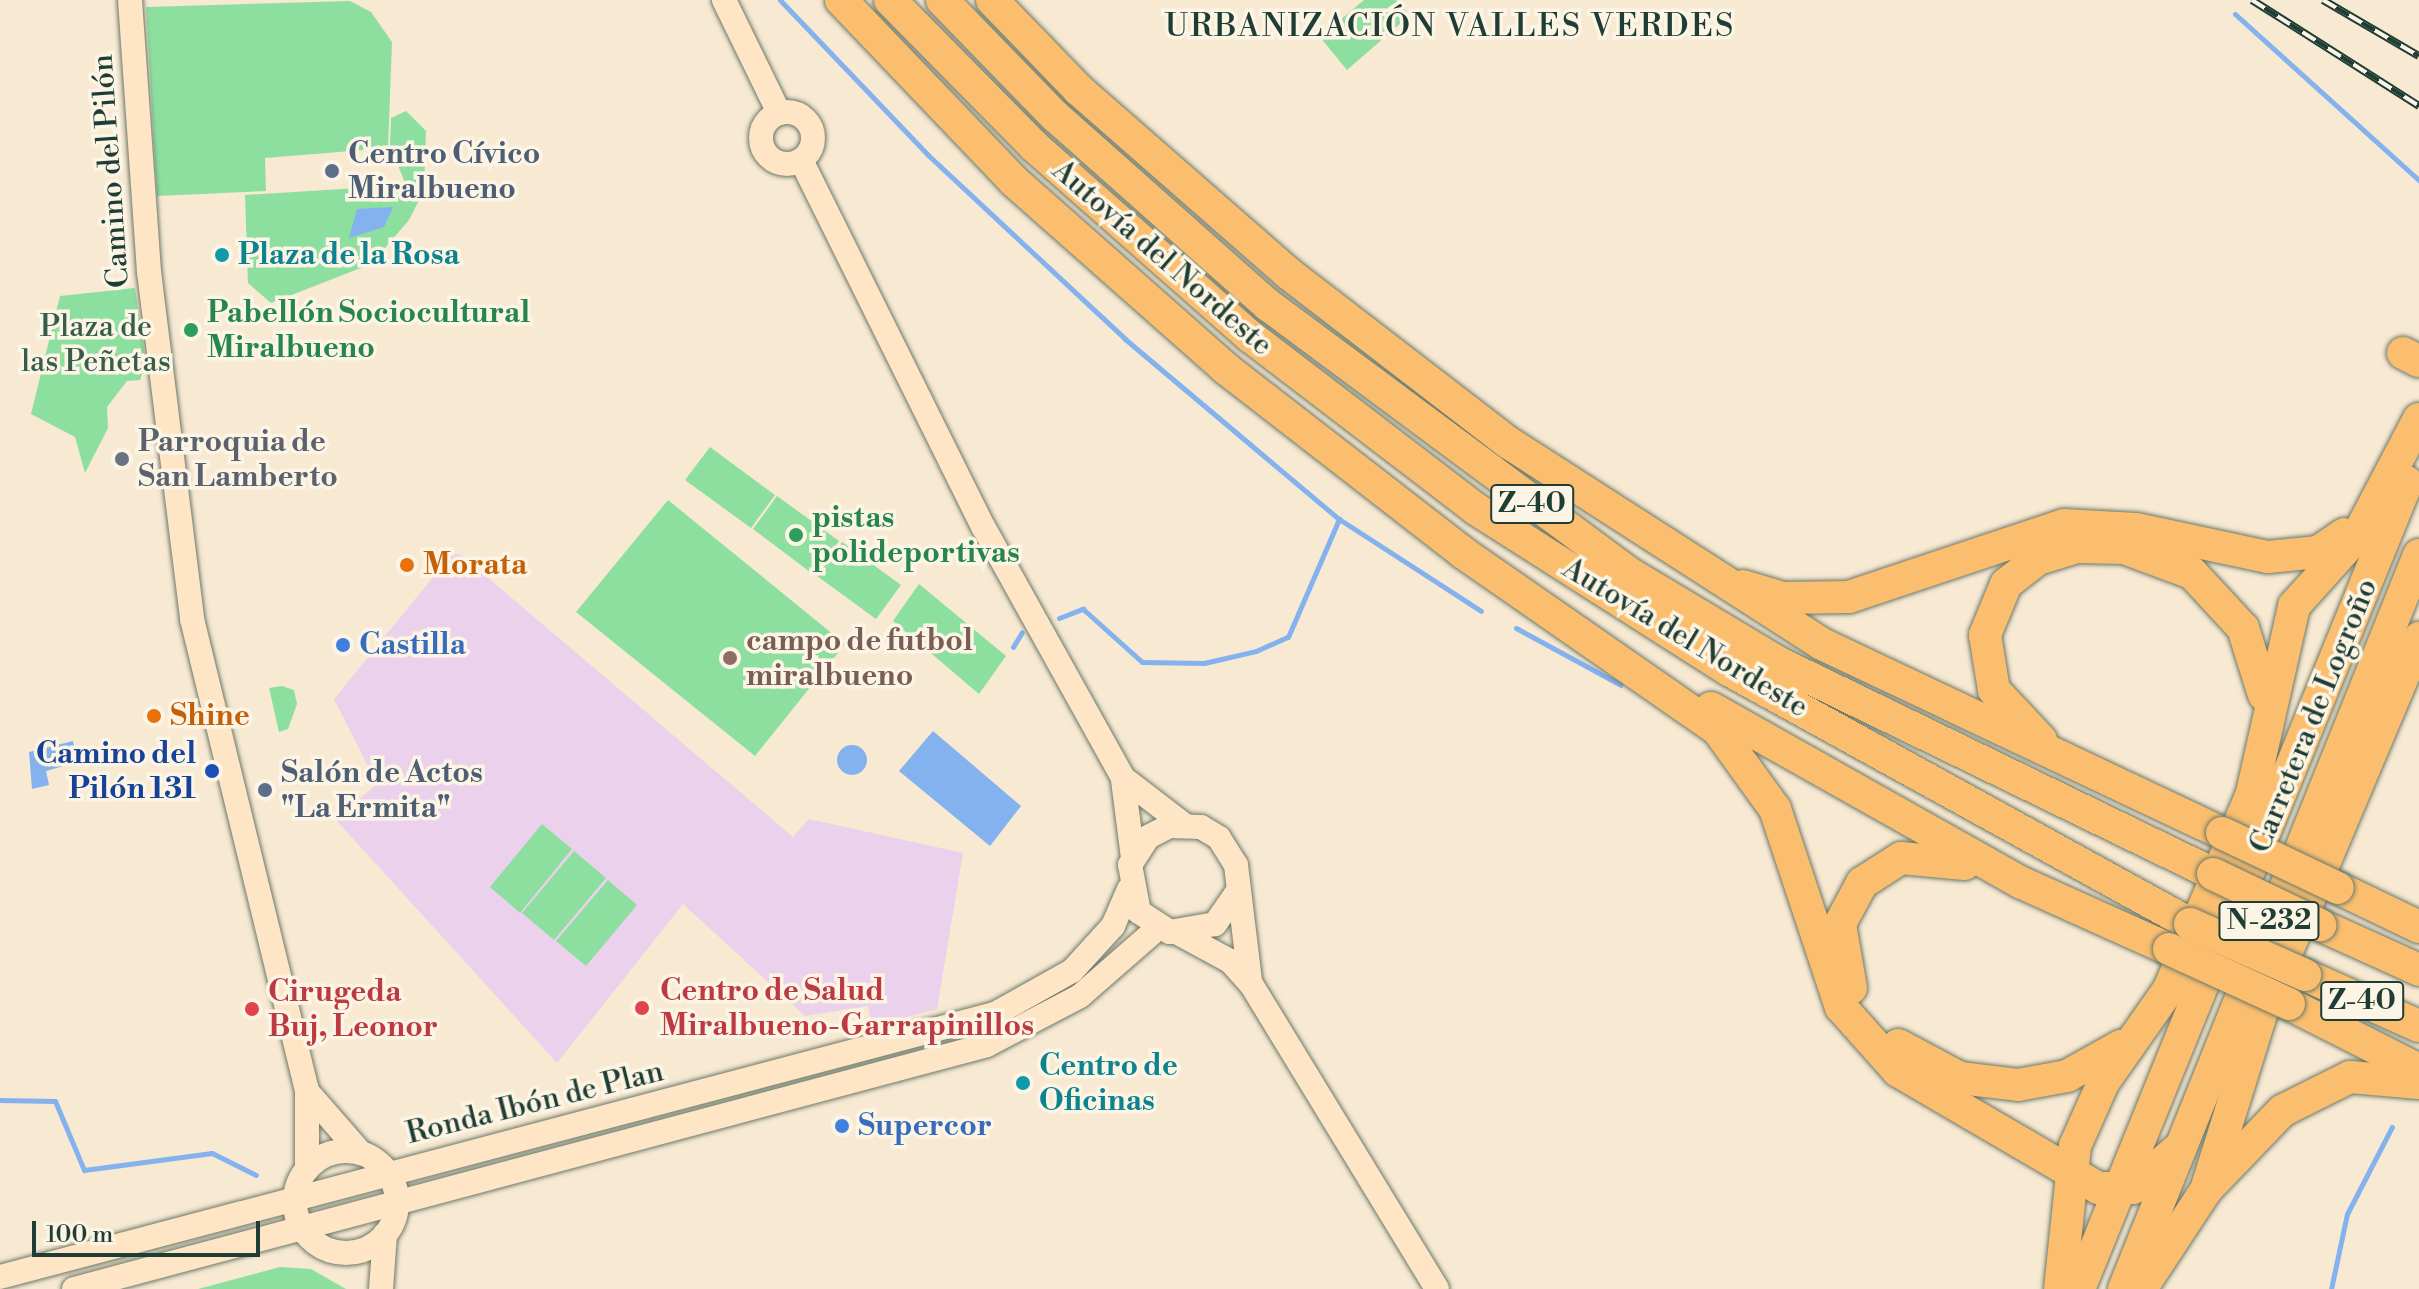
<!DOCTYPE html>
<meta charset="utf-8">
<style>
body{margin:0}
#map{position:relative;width:2419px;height:1289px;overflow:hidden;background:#f7e9d2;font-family:"Libre Bodoni",serif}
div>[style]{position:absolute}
.built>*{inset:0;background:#ebd1eb}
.green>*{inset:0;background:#8ddfa0}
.water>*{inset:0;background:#83b2ee}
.round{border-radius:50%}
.stream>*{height:5px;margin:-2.5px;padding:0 2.5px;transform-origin:2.5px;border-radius:2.5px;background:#83b2ee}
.roads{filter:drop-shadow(0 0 2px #6b796b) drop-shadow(0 0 2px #6b796b)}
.secondary>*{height:24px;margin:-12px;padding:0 12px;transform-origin:12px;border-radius:12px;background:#fde5c5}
.secondary>.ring{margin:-12px;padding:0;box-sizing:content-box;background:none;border:24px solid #fde5c5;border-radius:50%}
.highway>*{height:32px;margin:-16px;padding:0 16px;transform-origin:16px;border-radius:16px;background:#fabe6e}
.rail>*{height:8px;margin-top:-4px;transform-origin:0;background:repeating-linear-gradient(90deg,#fcf5e5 0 15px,#1f3d34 0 30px);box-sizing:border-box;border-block:2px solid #1f3d34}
.bridges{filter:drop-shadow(0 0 2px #6b796b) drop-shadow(0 0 2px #6b796b)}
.highway-bridge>*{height:32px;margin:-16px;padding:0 16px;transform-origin:16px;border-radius:16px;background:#fabe6e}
.dots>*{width:22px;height:22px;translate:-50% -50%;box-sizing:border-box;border:4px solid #fcf5e5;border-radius:50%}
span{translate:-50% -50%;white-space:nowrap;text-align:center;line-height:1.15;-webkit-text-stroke:7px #fcf5e5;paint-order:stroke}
.shield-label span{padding:2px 6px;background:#fcf5e5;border:2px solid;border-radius:6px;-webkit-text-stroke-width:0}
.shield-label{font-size:28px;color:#1f3d34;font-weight:700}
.service-label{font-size:30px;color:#4e5e75;font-weight:700}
.left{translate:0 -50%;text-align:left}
.street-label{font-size:30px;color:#1f3d34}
.culture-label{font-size:30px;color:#0d838f;font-weight:700}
.leisure-label{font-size:30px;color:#27864d;font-weight:700}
.park-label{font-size:30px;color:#355d4a}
.worship-label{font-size:30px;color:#5b616d;font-weight:700}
.food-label{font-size:30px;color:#c56008;font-weight:700}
.education-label{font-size:30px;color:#785e54;font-weight:700}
.shop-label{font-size:30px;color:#366cbe;font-weight:700}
.transit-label{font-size:30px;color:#164399;font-weight:700}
.right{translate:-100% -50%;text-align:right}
.health-label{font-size:30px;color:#be3a42;font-weight:700}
.neighbourhood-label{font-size:32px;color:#1f3d34;letter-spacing:2px}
.scale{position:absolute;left:32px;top:1221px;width:228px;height:36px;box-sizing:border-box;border:4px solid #1f3d34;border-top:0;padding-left:10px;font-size:24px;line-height:28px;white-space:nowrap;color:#1f3d34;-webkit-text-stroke:6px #fcf5e5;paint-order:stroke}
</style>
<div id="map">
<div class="built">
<div style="clip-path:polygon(460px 554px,793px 837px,809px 819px,963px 853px,937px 1009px,872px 1026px,868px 1006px,805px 1016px,683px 904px,557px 1063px,336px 820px,377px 784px,334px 699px,451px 555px)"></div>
</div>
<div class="green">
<div style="clip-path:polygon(1364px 0,1396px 0,1410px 15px,1347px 70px,1320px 37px)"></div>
<div style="clip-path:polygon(350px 1px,371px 12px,392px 42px,388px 148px,265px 158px,266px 191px,157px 196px,146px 7px)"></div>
<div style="clip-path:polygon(406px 111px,426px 131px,424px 190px,409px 220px,371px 264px,271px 303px,248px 283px,245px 195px,406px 185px,390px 146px,391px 118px)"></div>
<div style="clip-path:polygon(135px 288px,146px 363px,140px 380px,127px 381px,107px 407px,108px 428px,85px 473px,75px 437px,31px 414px,60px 296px)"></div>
<div style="clip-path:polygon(710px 447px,775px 495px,751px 528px,685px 480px)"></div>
<div style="clip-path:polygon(777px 496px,839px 541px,814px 575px,753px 529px)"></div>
<div style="clip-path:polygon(668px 500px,845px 644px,755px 756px,576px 612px)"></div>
<div style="clip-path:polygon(842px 542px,901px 585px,876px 619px,817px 576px)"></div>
<div style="clip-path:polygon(919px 584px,1006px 656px,979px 694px,893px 621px)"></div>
<div style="clip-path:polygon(282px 686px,294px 690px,297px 704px,288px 729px,279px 732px,269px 688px)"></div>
<div style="clip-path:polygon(542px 824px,572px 849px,520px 913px,490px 887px)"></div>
<div style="clip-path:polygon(574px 851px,606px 878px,554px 940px,522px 913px)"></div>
<div style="clip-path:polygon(608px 880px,637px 905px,586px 966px,556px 941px)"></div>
<div style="clip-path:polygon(280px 1267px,311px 1269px,346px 1289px,198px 1289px)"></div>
</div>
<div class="water">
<div style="clip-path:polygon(393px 207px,384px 227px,349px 238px,357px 209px)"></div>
<div style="clip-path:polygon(933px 731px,1021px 806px,990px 846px,899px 771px)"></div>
<div style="clip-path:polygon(73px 741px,78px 762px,46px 771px,49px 785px,32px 789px,29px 752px)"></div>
<div class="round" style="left:837px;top:745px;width:30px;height:30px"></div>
</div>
<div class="stream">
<div style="left:780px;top:0;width:214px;rotate:46.3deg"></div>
<div style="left:928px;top:155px;width:270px;rotate:43deg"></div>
<div style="left:1125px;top:339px;width:280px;rotate:40.1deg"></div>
<div style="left:1339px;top:519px;width:169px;rotate:32.9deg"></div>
<div style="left:2235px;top:14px;width:248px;rotate:42.1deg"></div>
<div style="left:1059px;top:618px;width:26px;rotate:-21deg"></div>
<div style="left:1083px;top:609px;width:79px;rotate:41.9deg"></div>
<div style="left:1142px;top:662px;width:62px;rotate:0.9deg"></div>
<div style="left:1204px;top:663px;width:53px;rotate:-13deg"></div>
<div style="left:1256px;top:651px;width:35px;rotate:-24deg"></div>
<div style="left:1288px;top:637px;width:129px;rotate:-66.6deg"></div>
<div style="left:1516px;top:628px;width:119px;rotate:28.5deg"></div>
<div style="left:1013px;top:647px;width:17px;rotate:-59deg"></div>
<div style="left:0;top:1100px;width:55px;rotate:1deg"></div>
<div style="left:55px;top:1101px;width:75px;rotate:67.2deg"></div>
<div style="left:84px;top:1170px;width:129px;rotate:-7.6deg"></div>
<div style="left:212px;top:1153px;width:49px;rotate:26.6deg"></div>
<div style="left:2331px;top:1289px;width:77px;rotate:-78deg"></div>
<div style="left:2347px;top:1214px;width:98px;rotate:-62.7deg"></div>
</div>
<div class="roads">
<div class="secondary">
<div style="left:130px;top:0;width:273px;rotate:86deg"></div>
<div style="left:149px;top:272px;width:350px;rotate:82.9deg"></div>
<div style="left:192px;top:619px;width:485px;rotate:76.3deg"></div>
<div style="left:307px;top:1090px;width:78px;rotate:90deg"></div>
<div style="left:724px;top:0;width:126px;rotate:64deg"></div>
<div class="ring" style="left:761px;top:112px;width:28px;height:28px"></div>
<div style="left:801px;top:160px;width:411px;rotate:63.6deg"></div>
<div style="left:984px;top:528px;width:286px;rotate:60.9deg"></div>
<div style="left:1123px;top:778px;width:76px;rotate:37.5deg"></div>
<div style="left:1123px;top:780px;width:79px;rotate:82.7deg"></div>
<div style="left:1236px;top:894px;width:37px;rotate:125deg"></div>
<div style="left:1215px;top:924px;width:46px;rotate:169.9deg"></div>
<div style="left:1170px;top:932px;width:37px;rotate:-147deg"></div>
<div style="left:1139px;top:912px;width:48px;rotate:-100.8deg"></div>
<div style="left:1130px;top:865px;width:33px;rotate:-57deg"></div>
<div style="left:1148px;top:837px;width:25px;rotate:-27deg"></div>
<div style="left:1170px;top:826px;width:31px;rotate:2deg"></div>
<div style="left:1201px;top:827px;width:21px;rotate:31deg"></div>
<div style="left:1219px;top:838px;width:32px;rotate:58deg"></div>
<div style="left:1236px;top:865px;width:117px;rotate:83.1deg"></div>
<div style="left:1180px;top:934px;width:57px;rotate:28.4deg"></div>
<div style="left:1230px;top:961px;width:31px;rotate:48deg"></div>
<div style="left:1251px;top:984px;width:357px;rotate:58.6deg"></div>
<div style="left:311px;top:1096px;width:73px;rotate:48.9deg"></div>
<div class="ring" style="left:295px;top:1151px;width:78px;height:78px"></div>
<div style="left:0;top:1277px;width:1029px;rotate:-14.81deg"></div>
<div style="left:995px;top:1014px;width:88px;rotate:-29.2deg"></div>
<div style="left:1072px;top:971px;width:61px;rotate:-47.7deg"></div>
<div style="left:1113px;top:926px;width:40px;rotate:-66.6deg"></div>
<div style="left:74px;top:1289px;width:945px;rotate:-14.96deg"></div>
<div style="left:987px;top:1045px;width:105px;rotate:-27.8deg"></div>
<div style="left:1080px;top:996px;width:103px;rotate:-41.1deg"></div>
<div style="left:381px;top:1289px;width:55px;rotate:-85.8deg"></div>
</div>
<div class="highway">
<div style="left:841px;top:0;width:250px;rotate:46.3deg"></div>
<div style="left:1014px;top:181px;width:282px;rotate:41.5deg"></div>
<div style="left:1225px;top:368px;width:300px;rotate:37.8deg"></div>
<div style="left:1462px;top:552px;width:312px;rotate:34.8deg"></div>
<div style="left:1718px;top:730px;width:97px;rotate:54.2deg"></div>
<div style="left:1775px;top:809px;width:209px;rotate:71.6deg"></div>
<div style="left:1841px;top:1007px;width:86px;rotate:48.3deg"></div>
<div style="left:1898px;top:1071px;width:232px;rotate:30.3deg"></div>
<div style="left:2098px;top:1188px;width:35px"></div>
<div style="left:2133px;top:1188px;width:60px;rotate:-40.9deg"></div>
<div style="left:890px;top:0;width:205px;rotate:45.4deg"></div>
<div style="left:1034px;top:146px;width:289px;rotate:41.4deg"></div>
<div style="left:1251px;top:337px;width:283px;rotate:37.4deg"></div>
<div style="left:1476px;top:509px;width:300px;rotate:32.5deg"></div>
<div style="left:1729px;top:670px;width:526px;rotate:28.85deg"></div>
<div style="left:942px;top:0;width:162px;rotate:45.8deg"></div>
<div style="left:1055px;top:116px;width:285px;rotate:41.6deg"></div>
<div style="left:1268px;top:305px;width:453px;rotate:36.6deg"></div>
<div style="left:1632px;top:575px;width:171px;rotate:30.9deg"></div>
<div style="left:1779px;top:663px;width:483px;rotate:25.9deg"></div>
<div style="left:992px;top:0;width:125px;rotate:46deg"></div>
<div style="left:1079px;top:90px;width:278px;rotate:41.2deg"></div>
<div style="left:1288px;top:273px;width:279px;rotate:37.6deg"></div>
<div style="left:1509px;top:443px;width:372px;rotate:32.7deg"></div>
<div style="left:1822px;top:644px;width:442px;rotate:25.3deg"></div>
<div style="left:2403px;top:353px;width:18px;rotate:27deg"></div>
<div style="left:1743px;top:586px;width:42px;rotate:16.7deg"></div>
<div style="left:1783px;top:598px;width:66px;rotate:-0.9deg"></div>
<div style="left:1849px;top:597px;width:227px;rotate:-18.5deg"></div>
<div style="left:2064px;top:525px;width:72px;rotate:3.2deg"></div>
<div style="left:2136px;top:529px;width:135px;rotate:12deg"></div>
<div style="left:2268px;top:557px;width:50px;rotate:-5.7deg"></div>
<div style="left:2318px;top:552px;width:32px;rotate:-34deg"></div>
<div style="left:1711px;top:708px;width:357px;rotate:29.4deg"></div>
<div style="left:2022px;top:883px;width:161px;rotate:24.2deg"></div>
<div style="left:2041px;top:740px;width:69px;rotate:-133.2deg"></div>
<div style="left:1994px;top:690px;width:56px;rotate:-99.3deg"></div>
<div style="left:1985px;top:635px;width:55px;rotate:-67.6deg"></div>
<div style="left:2006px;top:584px;width:41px;rotate:-38deg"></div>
<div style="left:2038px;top:559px;width:41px;rotate:-17.1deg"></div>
<div style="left:2077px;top:547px;width:47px;rotate:1.2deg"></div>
<div style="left:2124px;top:548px;width:72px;rotate:20.2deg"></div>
<div style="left:2192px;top:573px;width:75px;rotate:47.2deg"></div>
<div style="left:2243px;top:628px;width:70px;rotate:72.6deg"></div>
<div style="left:2338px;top:888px;width:90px;rotate:25.7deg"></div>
<div style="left:2320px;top:925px;width:109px;rotate:24.4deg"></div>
<div style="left:2305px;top:975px;width:125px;rotate:24.1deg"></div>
<div style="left:1851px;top:988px;width:65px;rotate:-99.8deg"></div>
<div style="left:1840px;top:924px;width:47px;rotate:-61.8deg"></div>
<div style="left:1862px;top:883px;width:46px;rotate:-32.7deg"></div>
<div style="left:1901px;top:858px;width:64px;rotate:5.4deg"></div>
<div style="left:2289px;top:1004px;width:146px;rotate:26.9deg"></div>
<div style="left:1898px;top:1045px;width:70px;rotate:28deg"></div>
<div style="left:1960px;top:1078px;width:58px;rotate:6.9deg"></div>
<div style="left:2018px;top:1085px;width:50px;rotate:-10.4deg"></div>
<div style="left:2067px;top:1076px;width:62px;rotate:-29.1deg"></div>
<div style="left:2206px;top:1190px;width:191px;rotate:-72.6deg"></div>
<div style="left:2263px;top:1008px;width:402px;rotate:-67.1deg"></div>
<div style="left:2060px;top:1289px;width:144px;rotate:-84deg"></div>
<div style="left:2075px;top:1146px;width:69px;rotate:-66deg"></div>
<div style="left:2103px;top:1083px;width:115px;rotate:-54.9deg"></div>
<div style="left:2169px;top:989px;width:213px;rotate:-67deg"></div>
<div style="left:2252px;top:793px;width:192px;rotate:-77.3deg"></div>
<div style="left:2294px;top:606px;width:96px;rotate:-48deg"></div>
<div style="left:2358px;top:535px;width:131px;rotate:-62.3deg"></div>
<div style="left:2079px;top:1289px;width:871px;rotate:-67.88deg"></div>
<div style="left:2124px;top:1289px;width:791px;rotate:-68.1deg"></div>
<div style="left:2141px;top:1289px;width:118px;rotate:-56.7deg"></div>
<div style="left:2206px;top:1190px;width:110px;rotate:-46.1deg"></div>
<div style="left:2282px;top:1111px;width:76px;rotate:-26.6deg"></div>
<div style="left:2350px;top:1077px;width:69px;rotate:5deg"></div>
</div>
</div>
<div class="rail">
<div style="left:2252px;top:0;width:198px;rotate:32.4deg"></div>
<div style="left:2323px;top:0;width:111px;rotate:30.3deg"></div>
</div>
<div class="bridges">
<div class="highway-bridge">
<div style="left:2222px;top:833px;width:128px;rotate:25.4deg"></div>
<div style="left:2213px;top:874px;width:119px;rotate:25.5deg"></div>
<div style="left:2190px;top:924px;width:126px;rotate:23.9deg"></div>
<div style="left:2169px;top:949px;width:132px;rotate:24.6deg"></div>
</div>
</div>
<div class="dots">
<div style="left:332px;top:171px;background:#5c6f8a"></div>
<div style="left:222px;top:255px;background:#0f9aa8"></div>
<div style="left:191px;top:330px;background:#2e9e5b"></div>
<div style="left:122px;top:459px;background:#6b7280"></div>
<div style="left:796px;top:535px;background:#2e9e5b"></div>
<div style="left:407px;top:565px;background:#e8710a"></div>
<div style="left:343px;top:645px;background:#3f7fe0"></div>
<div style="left:730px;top:658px;background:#8d6e63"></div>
<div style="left:154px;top:716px;background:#e8710a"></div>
<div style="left:212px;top:771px;background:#1a4fb4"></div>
<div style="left:265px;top:790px;background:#5c6f8a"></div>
<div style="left:642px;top:1008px;background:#e0444e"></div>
<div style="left:252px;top:1009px;background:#e0444e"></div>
<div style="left:1023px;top:1083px;background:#0f9aa8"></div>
<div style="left:842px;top:1126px;background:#3f7fe0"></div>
</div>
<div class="shield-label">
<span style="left:1532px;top:504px">Z-40</span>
<span style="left:2269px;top:921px">N-232</span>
<span style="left:2362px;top:1001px">Z-40</span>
</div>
<div class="service-label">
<span class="left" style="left:348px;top:171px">Centro Cívico<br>Miralbueno</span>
<span class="left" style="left:281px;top:790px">Salón de Actos<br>"La Ermita"</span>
</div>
<div class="street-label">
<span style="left:111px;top:171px;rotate:-94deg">Camino del Pilón</span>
<span style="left:1162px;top:258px;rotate:41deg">Autovía del Nordeste</span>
<span style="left:1685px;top:638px;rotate:31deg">Autovía del Nordeste</span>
<span style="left:2314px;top:716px;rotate:-68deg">Carretera de Logroño</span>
<span style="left:535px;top:1103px;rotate:-14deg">Ronda Ibón de Plan</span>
</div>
<div class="culture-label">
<span class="left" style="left:238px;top:255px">Plaza de la Rosa</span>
<span class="left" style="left:1039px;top:1083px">Centro de<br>Oficinas</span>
</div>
<div class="leisure-label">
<span class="left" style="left:207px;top:330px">Pabellón Sociocultural<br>Miralbueno</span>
<span class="left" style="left:812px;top:535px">pistas<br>polideportivas</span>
</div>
<div class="park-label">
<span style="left:96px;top:344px">Plaza de<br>las Peñetas</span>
</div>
<div class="worship-label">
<span class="left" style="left:138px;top:459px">Parroquia de<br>San Lamberto</span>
</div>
<div class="food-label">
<span class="left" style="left:423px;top:565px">Morata</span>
<span class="left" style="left:170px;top:716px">Shine</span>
</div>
<div class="education-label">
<span class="left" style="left:746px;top:658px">campo de futbol<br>miralbueno</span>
</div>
<div class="shop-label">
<span class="left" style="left:359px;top:645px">Castilla</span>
<span class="left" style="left:858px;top:1126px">Supercor</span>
</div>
<div class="transit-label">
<span class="right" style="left:196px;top:771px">Camino del<br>Pilón 131</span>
</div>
<div class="health-label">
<span class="left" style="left:660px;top:1008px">Centro de Salud<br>Miralbueno-Garrapinillos</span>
<span class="left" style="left:268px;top:1009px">Cirugeda<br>Buj, Leonor</span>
</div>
<div class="neighbourhood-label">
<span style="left:1450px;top:26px">URBANIZACIÓN VALLES VERDES</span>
</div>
<div class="scale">100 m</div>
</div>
